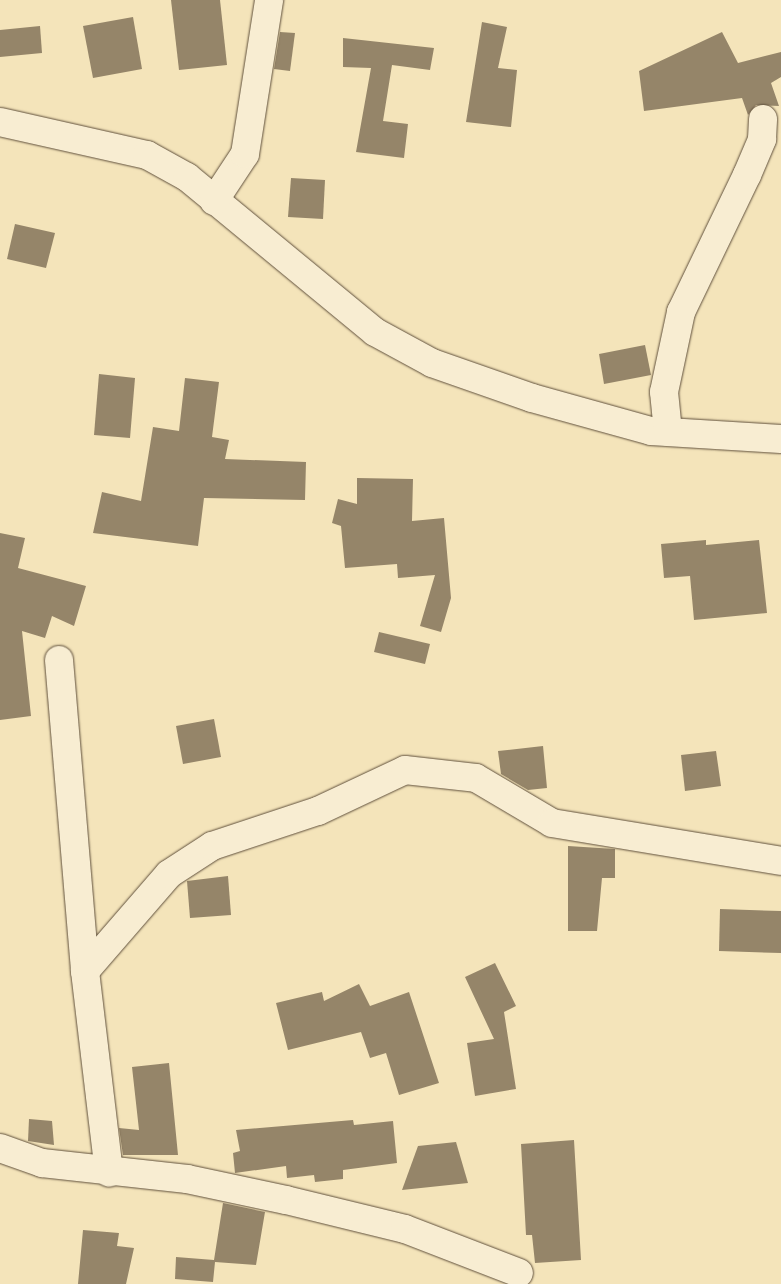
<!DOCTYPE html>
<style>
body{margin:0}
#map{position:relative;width:781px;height:1284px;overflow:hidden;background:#f4e4ba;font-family:Cardo,serif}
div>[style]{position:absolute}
.building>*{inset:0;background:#958569}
.roads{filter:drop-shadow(0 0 1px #60503c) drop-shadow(0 0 1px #60503c)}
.minor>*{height:28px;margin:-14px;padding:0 14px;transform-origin:14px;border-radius:14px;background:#f8edd2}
span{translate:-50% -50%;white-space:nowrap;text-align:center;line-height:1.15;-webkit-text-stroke:4.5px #f8edd2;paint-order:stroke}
</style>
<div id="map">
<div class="building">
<div style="clip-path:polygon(171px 0,220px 0,227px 65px,179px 70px)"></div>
<div style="clip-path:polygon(133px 17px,142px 69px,93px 78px,83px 26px)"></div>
<div style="clip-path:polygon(482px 22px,507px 27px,498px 68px,517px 70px,511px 127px,466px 122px)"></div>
<div style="clip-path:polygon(40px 26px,42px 53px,0 57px,0 30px)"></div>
<div style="clip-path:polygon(280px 32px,295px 33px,290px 71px,274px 69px)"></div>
<div style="clip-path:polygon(722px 32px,738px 63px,781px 52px,781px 77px,771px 83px,779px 106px,756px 105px,748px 115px,742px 98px,644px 111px,639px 71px)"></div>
<div style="clip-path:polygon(343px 38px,434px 48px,430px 70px,392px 65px,383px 121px,408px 124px,404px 158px,356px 152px,371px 68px,343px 67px)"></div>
<div style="clip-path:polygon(291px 178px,325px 180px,323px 219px,288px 217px)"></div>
<div style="clip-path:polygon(15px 224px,55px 233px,46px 268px,7px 259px)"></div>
<div style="clip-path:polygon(645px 345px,651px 375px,604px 384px,599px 354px)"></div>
<div style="clip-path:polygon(99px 374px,135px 378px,130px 438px,94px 435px)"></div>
<div style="clip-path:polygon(185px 378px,219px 382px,212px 437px,229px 440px,225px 459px,306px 462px,305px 500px,204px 498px,198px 546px,93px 533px,102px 492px,141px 501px,153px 427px,179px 431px)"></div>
<div style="clip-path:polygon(357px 478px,413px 479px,412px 521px,444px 518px,451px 598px,441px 632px,420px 626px,435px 575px,398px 578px,397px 564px,345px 568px,341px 526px,332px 523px,338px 499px,357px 504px)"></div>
<div style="clip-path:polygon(0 533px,25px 538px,18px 568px,86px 586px,74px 626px,52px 616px,45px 638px,22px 631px,31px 716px,0 720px)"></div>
<div style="clip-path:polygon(706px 540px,706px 545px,759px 540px,767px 613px,694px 620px,690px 576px,664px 578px,661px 544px)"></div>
<div style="clip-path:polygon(379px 632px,430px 644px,425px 664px,374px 652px)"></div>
<div style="clip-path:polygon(214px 719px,221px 757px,183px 764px,176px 726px)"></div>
<div style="clip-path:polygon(543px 746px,547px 788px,528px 790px,501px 774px,498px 751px)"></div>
<div style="clip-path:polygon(716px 751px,721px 786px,685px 791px,681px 755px)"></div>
<div style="clip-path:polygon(568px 846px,615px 849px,615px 878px,602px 878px,597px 931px,568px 931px)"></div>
<div style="clip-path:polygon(228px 876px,231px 915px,190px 918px,187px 881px)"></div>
<div style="clip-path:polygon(720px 909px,781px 911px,781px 953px,719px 951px)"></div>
<div style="clip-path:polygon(495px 963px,516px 1006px,504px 1012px,516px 1089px,475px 1096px,467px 1043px,494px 1039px,465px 977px)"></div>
<div style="clip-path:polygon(359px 984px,370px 1006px,409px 992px,439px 1083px,399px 1095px,386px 1053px,370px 1058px,361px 1032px,288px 1050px,276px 1003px,322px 992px,324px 1001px)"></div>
<div style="clip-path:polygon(169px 1063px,178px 1155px,123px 1155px,119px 1128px,139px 1130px,132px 1067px)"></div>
<div style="clip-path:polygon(29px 1119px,52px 1121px,54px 1145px,28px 1141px)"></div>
<div style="clip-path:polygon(353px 1120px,354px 1125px,393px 1121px,397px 1163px,343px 1170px,343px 1179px,315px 1182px,314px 1175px,287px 1178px,286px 1166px,235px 1173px,233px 1153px,240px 1151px,236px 1130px)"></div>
<div style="clip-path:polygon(574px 1140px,581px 1260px,535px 1263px,532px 1235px,526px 1235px,521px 1144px)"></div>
<div style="clip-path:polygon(456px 1142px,468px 1183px,402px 1190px,418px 1146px)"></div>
<div style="clip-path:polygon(223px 1203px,265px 1212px,256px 1265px,215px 1262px,213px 1282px,175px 1279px,176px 1257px,214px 1260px)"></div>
<div style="clip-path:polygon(83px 1230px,119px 1233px,117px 1246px,134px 1248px,126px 1284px,78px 1284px)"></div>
</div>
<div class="roads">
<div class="minor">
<div style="left:0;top:122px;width:151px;rotate:12.7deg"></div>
<div style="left:147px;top:155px;width:46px;rotate:28.8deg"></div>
<div style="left:187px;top:177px;width:244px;rotate:39.5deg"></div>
<div style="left:375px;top:332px;width:65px;rotate:28.5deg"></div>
<div style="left:432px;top:363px;width:106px;rotate:19.3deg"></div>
<div style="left:532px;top:398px;width:123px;rotate:15.5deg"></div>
<div style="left:651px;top:431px;width:130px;rotate:3.5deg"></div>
<div style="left:214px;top:201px;width:56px;rotate:-56.6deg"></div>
<div style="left:245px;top:154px;width:156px;rotate:-81.1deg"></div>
<div style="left:668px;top:432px;width:40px;rotate:-95.7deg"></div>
<div style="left:664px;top:392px;width:82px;rotate:-78deg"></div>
<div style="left:681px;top:312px;width:152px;rotate:-64.3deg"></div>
<div style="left:747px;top:175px;width:39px;rotate:-67deg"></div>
<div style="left:762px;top:139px;width:20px;rotate:-87deg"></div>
<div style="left:59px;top:660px;width:312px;rotate:85.2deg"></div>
<div style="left:85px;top:971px;width:203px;rotate:83.2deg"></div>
<div style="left:85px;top:971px;width:128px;rotate:-49.1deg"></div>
<div style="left:169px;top:874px;width:51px;rotate:-33.1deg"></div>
<div style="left:212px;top:846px;width:112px;rotate:-18.3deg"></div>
<div style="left:318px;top:811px;width:96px;rotate:-25.2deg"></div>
<div style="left:405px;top:770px;width:71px;rotate:6.4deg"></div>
<div style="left:476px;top:778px;width:88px;rotate:30.6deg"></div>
<div style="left:552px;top:823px;width:232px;rotate:9.4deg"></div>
<div style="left:0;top:1148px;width:45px;rotate:19.7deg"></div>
<div style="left:42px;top:1163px;width:146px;rotate:6.3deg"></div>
<div style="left:187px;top:1179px;width:101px;rotate:12deg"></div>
<div style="left:286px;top:1200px;width:122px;rotate:13.7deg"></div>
<div style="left:405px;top:1229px;width:122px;rotate:21.1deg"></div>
</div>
</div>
</div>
